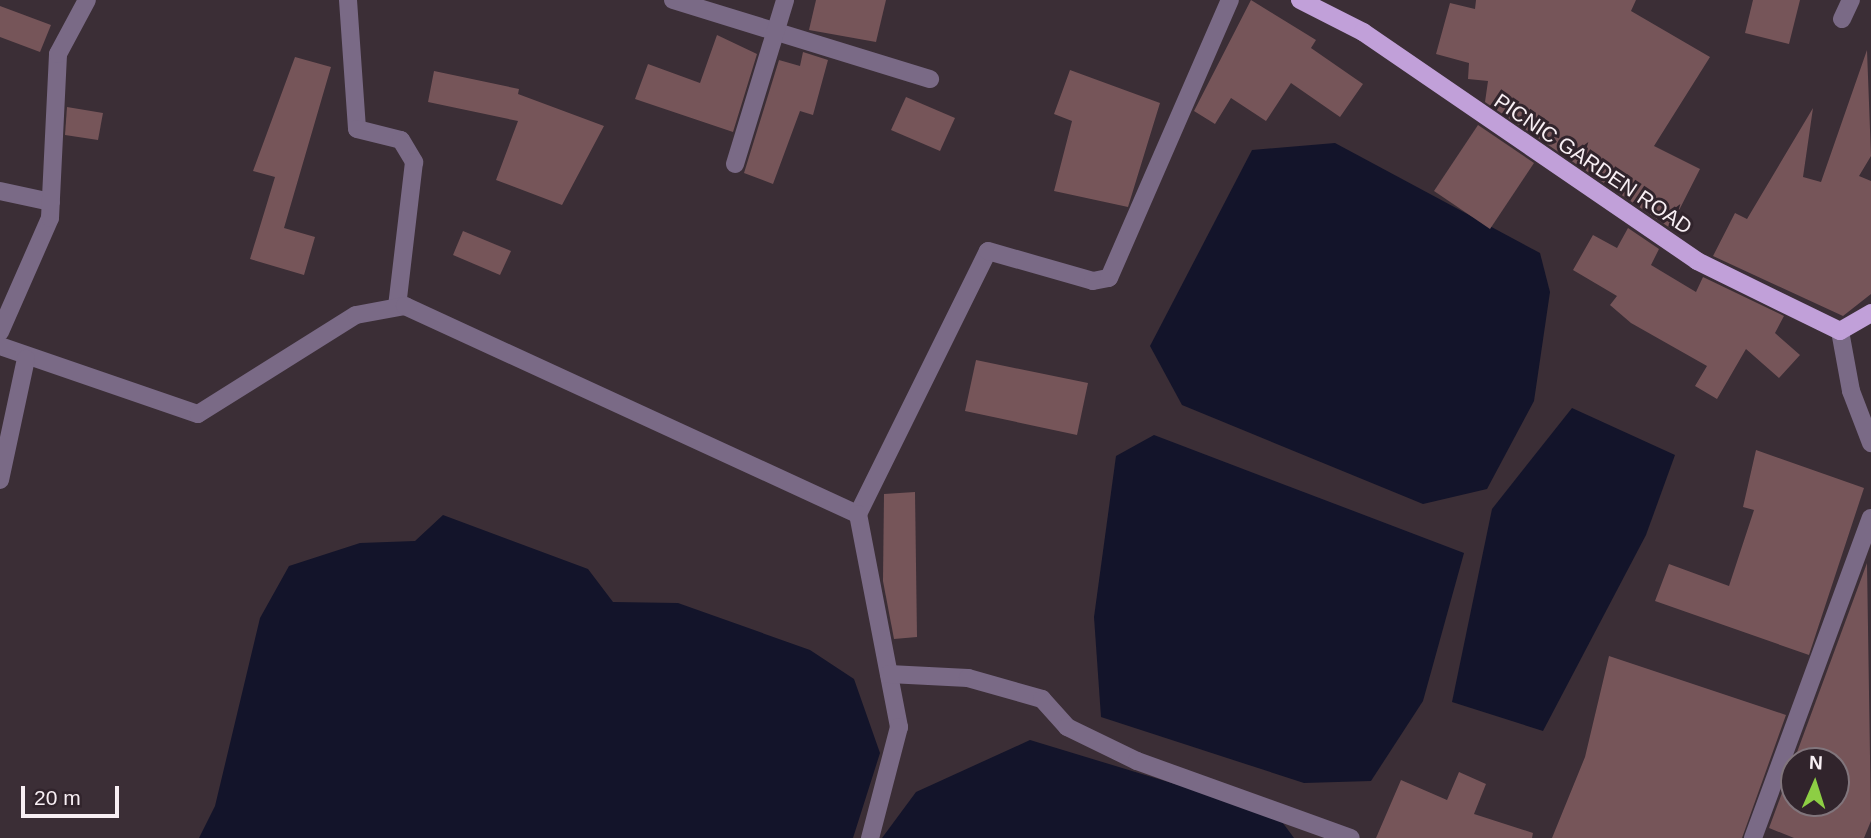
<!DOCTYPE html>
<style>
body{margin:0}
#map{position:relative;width:1871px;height:838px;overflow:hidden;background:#3b2e36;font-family:Helvetica,sans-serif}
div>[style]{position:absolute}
.water>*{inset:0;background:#13142a}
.building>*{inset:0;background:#765559}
.minor>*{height:18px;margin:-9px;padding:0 9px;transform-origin:9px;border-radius:9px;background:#7a6a86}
.major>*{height:18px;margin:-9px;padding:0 9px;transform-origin:9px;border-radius:9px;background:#c1a0d9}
span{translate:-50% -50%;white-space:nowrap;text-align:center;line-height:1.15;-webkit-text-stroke:6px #31242c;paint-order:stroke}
.street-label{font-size:21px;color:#f8eff4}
.north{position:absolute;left:1780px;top:747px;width:70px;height:70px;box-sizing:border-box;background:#31242c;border:2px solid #81757c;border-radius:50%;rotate:3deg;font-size:19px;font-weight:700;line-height:28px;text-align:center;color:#f8eff4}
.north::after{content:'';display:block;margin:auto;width:24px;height:32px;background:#8dce44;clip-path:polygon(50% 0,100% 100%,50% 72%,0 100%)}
.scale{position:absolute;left:21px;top:786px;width:98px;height:32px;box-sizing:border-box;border:4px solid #f8eff4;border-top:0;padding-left:9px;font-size:21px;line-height:24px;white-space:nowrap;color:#f8eff4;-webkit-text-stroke:5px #31242c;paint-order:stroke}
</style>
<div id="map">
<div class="water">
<div style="clip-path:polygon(1335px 143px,1540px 253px,1550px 292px,1534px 401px,1487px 489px,1423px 504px,1182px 405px,1150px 346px,1252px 150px)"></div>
<div style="clip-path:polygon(1572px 408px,1675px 455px,1646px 535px,1543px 731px,1452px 702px,1492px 509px)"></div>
<div style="clip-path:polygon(1154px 435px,1464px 553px,1423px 701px,1371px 781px,1304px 783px,1101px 717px,1094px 617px,1116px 456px)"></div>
<div style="clip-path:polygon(443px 515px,588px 569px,613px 602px,678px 603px,810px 650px,854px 679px,880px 753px,853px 838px,199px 838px,215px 806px,260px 618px,289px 566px,360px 543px,415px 541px)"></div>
<div style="clip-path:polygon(1030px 740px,1277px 815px,1294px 838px,882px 838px,916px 792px)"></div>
</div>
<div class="building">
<div style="clip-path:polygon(816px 0,886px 0,876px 42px,809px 30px)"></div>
<div style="clip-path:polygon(1251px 0,1316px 40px,1311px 48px,1363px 84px,1340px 117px,1291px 83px,1266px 121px,1231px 98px,1215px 124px,1194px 111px)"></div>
<div style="clip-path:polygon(1476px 0,1636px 0,1631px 11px,1710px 57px,1654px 146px,1700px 169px,1670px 228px,1485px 102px,1488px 81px,1468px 79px,1469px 63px,1436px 54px,1450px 3px,1475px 9px)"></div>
<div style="clip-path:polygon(1753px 0,1800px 0,1789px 44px,1745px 33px)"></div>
<div style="clip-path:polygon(0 6px,51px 25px,40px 52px,0 37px)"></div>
<div style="clip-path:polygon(717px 35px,757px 54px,733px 132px,635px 99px,648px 64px,700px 83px)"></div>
<div style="clip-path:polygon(1867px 50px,1871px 156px,1859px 176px,1871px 181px,1871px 294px,1843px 316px,1713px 256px,1735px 213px,1747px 219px,1813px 108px,1803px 177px,1821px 182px)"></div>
<div style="clip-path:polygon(803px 52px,828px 60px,813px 115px,800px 111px,773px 184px,744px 173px,779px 60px,800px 66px)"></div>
<div style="clip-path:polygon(295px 57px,331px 67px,284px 228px,315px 237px,304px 275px,250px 259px,275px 177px,253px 171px)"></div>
<div style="clip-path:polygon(1070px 70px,1160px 103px,1128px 207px,1054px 191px,1072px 121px,1054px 114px)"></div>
<div style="clip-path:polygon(434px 71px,519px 89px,518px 94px,604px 126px,562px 205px,496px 180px,518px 121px,428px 102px)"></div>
<div style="clip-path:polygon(906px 97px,955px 118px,940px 151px,891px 130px)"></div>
<div style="clip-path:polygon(67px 107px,103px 113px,98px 140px,65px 135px)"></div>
<div style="clip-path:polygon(1478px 125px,1534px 163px,1490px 229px,1434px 191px)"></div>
<div style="clip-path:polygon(1628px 228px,1659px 249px,1651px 265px,1696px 292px,1703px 277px,1784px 316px,1775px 333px,1800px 355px,1779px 378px,1746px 349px,1717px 399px,1695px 386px,1707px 366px,1631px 323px,1610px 305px,1617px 296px,1573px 270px,1593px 235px,1617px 248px)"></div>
<div style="clip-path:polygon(463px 231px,511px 251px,500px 275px,453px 255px)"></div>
<div style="clip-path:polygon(976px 360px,1088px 383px,1077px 435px,965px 411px)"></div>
<div style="clip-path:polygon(1756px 450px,1864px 488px,1809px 655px,1655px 601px,1669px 564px,1729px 586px,1754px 510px,1743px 507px)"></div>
<div style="clip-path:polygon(915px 492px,917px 637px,894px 639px,883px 581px,884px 494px)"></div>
<div style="clip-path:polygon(evenodd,1867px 563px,1871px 821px,1864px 838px,1794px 838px,1769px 828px,1867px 563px,1794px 761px,1836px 761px,1836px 803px,1794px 803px,1794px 761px)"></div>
<div style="clip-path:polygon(1609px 656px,1786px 715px,1742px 838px,1552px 838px,1585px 757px)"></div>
<div style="clip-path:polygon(1459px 772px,1486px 784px,1474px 814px,1533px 833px,1532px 838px,1376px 838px,1401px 780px,1447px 800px)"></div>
</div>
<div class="minor">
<div style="left:348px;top:0;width:129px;rotate:86deg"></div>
<div style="left:357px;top:129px;width:45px;rotate:14deg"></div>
<div style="left:401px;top:140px;width:26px;rotate:59deg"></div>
<div style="left:414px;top:162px;width:145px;rotate:96.7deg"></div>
<div style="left:673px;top:0;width:269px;rotate:17.1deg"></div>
<div style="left:1842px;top:19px;width:21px;rotate:-65deg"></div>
<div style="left:735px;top:164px;width:171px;rotate:-73deg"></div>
<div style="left:0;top:191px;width:52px;rotate:12.2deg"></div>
<div style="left:1840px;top:331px;width:61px;rotate:79.6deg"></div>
<div style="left:1851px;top:391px;width:56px;rotate:69deg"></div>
<div style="left:0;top:332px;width:124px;rotate:-66.3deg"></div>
<div style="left:50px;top:218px;width:164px;rotate:-87.2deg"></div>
<div style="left:58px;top:54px;width:61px;rotate:-61.8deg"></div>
<div style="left:0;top:346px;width:209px;rotate:19deg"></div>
<div style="left:198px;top:414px;width:186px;rotate:-32.1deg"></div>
<div style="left:356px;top:315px;width:50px;rotate:-10.4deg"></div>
<div style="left:405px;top:306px;width:498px;rotate:24.7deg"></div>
<div style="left:858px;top:514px;width:293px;rotate:-63.7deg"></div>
<div style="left:988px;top:251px;width:109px;rotate:15.9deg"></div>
<div style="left:1093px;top:281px;width:16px;rotate:-11deg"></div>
<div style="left:1109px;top:278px;width:303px;rotate:-66.5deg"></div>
<div style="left:0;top:480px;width:124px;rotate:-77.9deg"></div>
<div style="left:858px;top:514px;width:217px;rotate:79.1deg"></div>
<div style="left:899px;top:727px;width:115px;rotate:104.6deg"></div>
<div style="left:889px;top:674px;width:79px;rotate:2.9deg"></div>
<div style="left:968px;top:678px;width:77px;rotate:15.8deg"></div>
<div style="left:1042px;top:699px;width:38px;rotate:48deg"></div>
<div style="left:1067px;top:727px;width:78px;rotate:25.9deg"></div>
<div style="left:1137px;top:761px;width:227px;rotate:19.8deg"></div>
<div style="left:1753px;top:838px;width:341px;rotate:-69.8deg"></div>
</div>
<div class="major">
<div style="left:1300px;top:0;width:71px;rotate:26.9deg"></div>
<div style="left:1363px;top:32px;width:405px;rotate:34.4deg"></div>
<div style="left:1697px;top:261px;width:159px;rotate:26.1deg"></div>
<div style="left:1840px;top:331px;width:36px;rotate:-30deg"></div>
</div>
<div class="street-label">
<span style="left:1593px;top:164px;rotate:34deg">PICNIC GARDEN ROAD</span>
</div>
<div class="north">N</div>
<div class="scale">20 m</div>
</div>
